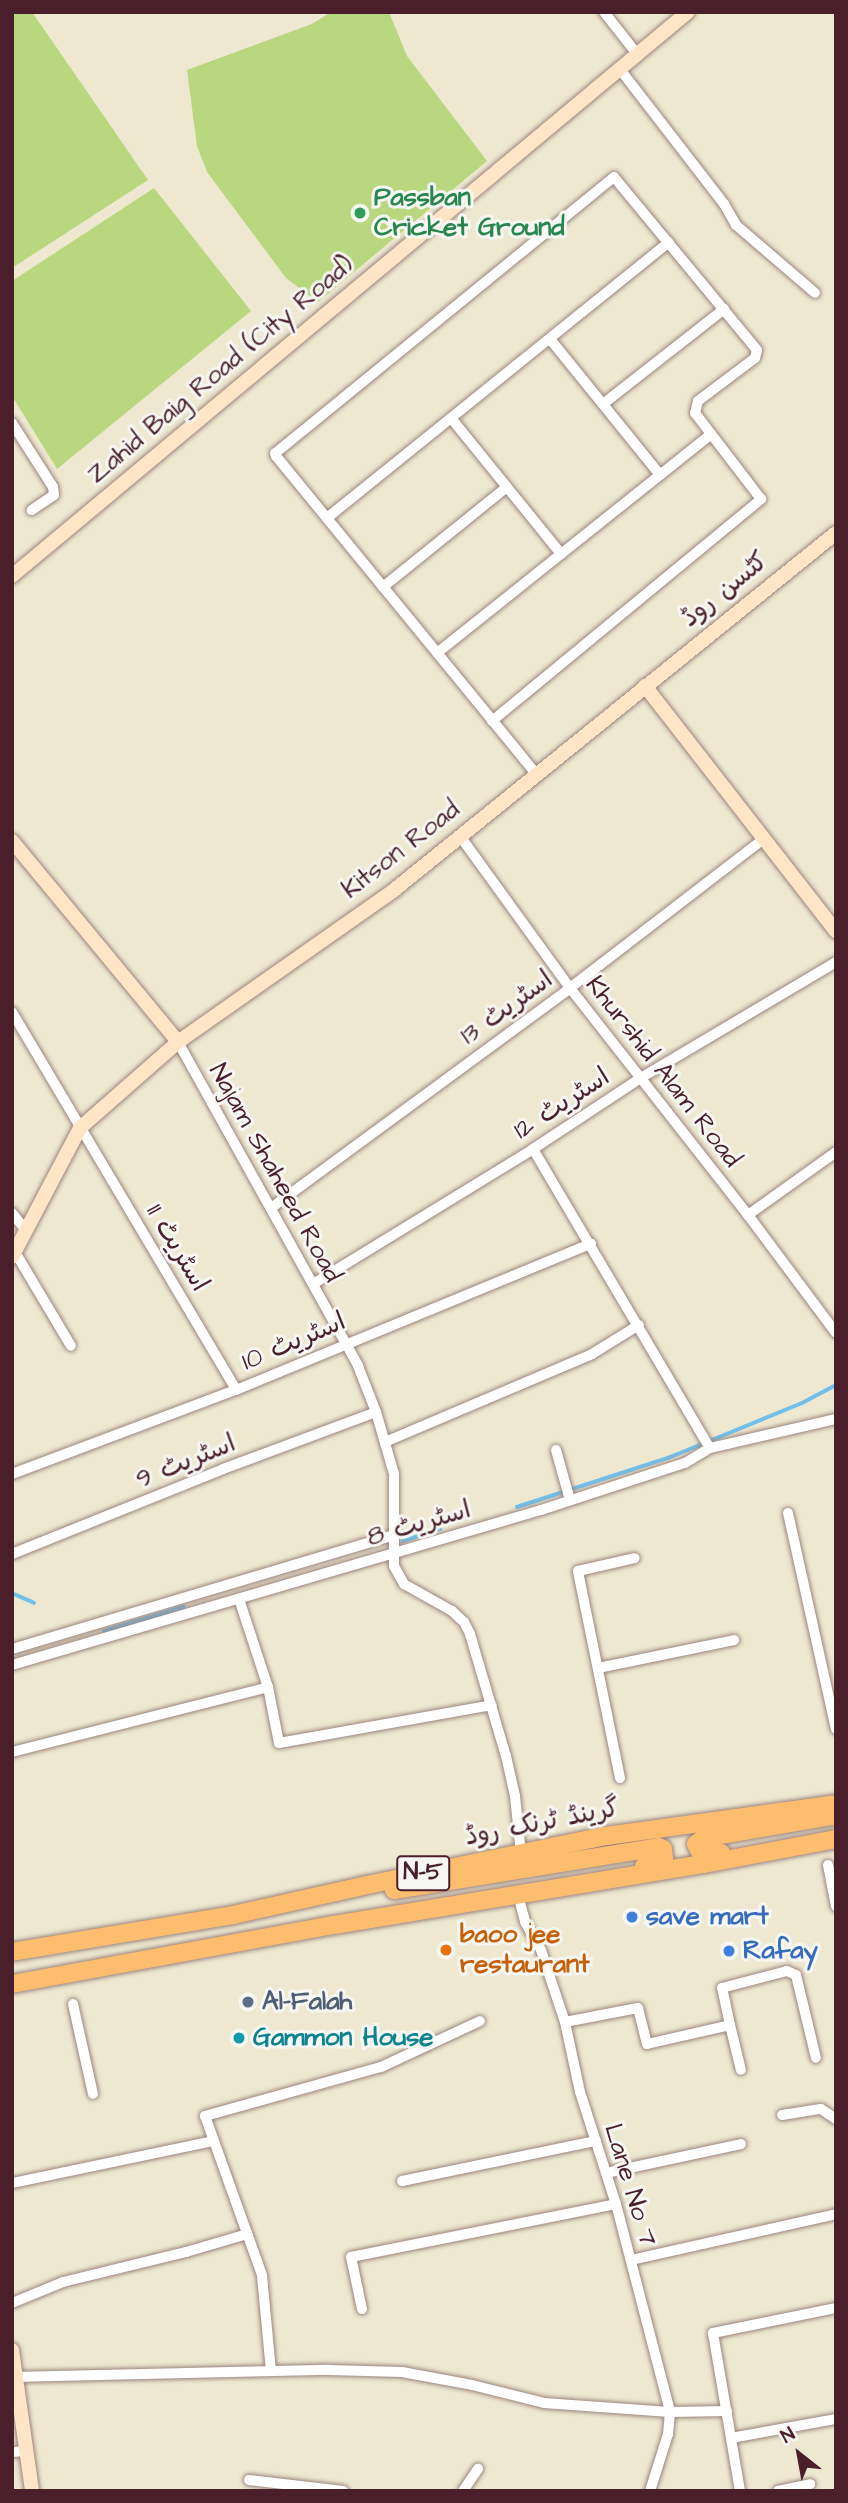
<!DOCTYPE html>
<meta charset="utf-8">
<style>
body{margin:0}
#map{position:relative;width:848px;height:2503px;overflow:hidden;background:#eee8d1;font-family:"Architects Daughter","Playpen Sans Arabic",sans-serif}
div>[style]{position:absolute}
.green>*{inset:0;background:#b8d77e}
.stream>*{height:3.5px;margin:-1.75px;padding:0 1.75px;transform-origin:1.75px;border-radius:1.75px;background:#71c0ec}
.roads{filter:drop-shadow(0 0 2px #9c847e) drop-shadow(0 0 2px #9c847e)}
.street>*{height:10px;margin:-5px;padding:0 5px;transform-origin:5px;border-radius:5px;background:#fff}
.secondary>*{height:14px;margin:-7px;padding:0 7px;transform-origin:7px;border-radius:7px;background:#fee5c5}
.highway>*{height:18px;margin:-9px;padding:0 9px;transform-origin:9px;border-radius:9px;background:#fcbd6f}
.dots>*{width:19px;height:19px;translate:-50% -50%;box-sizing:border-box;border:4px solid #f6f6f2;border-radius:50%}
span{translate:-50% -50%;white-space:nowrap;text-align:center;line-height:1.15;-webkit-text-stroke:6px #f6f6f2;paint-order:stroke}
.shield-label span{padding:2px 5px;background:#f6f6f2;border:2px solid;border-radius:5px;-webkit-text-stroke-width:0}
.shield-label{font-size:24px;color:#4a1f2b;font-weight:700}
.leisure-label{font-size:26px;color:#27864d;font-weight:700}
.left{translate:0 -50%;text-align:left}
.street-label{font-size:26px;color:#4a1f2b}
.shop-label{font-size:26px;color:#366cbe;font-weight:700}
.food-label{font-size:26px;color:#c56008;font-weight:700}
.service-label{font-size:26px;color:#4e5e75;font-weight:700}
.culture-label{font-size:26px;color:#0d838f;font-weight:700}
.frame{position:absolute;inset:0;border:14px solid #4a1f2b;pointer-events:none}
.north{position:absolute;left:764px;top:2419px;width:70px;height:70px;-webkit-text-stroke:5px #f6f6f2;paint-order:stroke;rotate:329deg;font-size:19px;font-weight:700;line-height:28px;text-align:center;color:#4a1f2b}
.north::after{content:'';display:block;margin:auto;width:24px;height:32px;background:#4a1f2b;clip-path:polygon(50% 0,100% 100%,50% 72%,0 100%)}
</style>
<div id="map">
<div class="green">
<div style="clip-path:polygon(12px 12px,32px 12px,148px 180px,12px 268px)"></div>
<div style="clip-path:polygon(331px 12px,389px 12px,407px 56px,487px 161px,318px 302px,286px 278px,207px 172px,197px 146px,187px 70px,312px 24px)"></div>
<div style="clip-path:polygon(154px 188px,251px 311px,57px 469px,12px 396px,12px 281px)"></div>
</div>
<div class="stream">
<div style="left:517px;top:1507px;width:159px;rotate:-18deg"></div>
<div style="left:668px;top:1458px;width:145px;rotate:-22.3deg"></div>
<div style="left:802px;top:1403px;width:38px;rotate:-28deg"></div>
<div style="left:403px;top:1541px;width:39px;rotate:-18deg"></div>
<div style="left:12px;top:1593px;width:24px;rotate:24deg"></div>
<div style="left:104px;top:1631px;width:83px;rotate:-16.9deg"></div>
</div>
<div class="roads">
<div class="street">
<div style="left:604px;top:12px;width:53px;rotate:51.8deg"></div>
<div style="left:619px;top:68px;width:172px;rotate:52.3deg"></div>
<div style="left:724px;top:204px;width:24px;rotate:60deg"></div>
<div style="left:736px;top:225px;width:104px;rotate:40.7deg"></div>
<div style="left:550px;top:339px;width:175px;rotate:51deg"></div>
<div style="left:603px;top:404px;width:154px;rotate:-38.1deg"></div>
<div style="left:451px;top:418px;width:175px;rotate:51deg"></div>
<div style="left:12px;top:423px;width:76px;rotate:57.4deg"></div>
<div style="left:53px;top:487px;width:8px;rotate:83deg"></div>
<div style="left:54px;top:495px;width:27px;rotate:146deg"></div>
<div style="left:327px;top:518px;width:439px;rotate:-38.9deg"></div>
<div style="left:383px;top:587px;width:159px;rotate:-38.9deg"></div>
<div style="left:437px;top:653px;width:349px;rotate:-38.6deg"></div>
<div style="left:492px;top:721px;width:349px;rotate:-39.5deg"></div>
<div style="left:761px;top:499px;width:108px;rotate:-127.5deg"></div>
<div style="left:695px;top:413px;width:12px;rotate:-76deg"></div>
<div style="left:698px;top:401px;width:71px;rotate:-37deg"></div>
<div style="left:755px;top:358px;width:8px;rotate:-76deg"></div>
<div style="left:757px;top:350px;width:224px;rotate:-129.6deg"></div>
<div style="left:614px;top:177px;width:437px;rotate:140.8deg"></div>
<div style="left:275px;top:453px;width:3px;rotate:72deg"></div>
<div style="left:276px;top:456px;width:411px;rotate:50.7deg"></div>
<div style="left:460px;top:836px;width:188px;rotate:54.1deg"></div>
<div style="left:570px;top:988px;width:288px;rotate:51.9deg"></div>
<div style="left:748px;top:1215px;width:147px;rotate:53.3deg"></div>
<div style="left:12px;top:1012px;width:439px;rotate:59.3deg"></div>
<div style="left:178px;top:1042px;width:371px;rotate:60.9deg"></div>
<div style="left:358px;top:1366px;width:49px;rotate:68.6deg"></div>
<div style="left:376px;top:1412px;width:65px;rotate:73.8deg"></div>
<div style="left:394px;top:1474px;width:92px;rotate:90deg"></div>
<div style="left:394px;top:1566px;width:21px;rotate:61deg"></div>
<div style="left:404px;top:1584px;width:55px;rotate:29.4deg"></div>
<div style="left:452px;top:1611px;width:16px;rotate:43deg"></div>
<div style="left:464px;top:1622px;width:13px;rotate:63deg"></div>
<div style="left:470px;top:1634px;width:127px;rotate:73.6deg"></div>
<div style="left:506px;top:1756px;width:41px;rotate:77.3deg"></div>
<div style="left:515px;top:1796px;width:58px;rotate:84.1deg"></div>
<div style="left:533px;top:1149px;width:347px;rotate:59.4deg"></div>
<div style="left:271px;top:1208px;width:371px;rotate:-36.3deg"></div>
<div style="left:570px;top:988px;width:246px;rotate:-37.6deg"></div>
<div style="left:12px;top:1213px;width:21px;rotate:51deg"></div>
<div style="left:748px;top:1215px;width:108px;rotate:-35.6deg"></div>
<div style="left:15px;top:1252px;width:109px;rotate:59.2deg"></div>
<div style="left:313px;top:1284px;width:258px;rotate:-31.5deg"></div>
<div style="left:533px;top:1149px;width:127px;rotate:-33.4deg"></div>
<div style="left:639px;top:1079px;width:229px;rotate:-30.7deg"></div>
<div style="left:385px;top:1442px;width:225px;rotate:-23deg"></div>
<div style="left:592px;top:1354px;width:55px;rotate:-31.7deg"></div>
<div style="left:556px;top:1450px;width:52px;rotate:74.4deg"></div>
<div style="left:12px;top:1474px;width:239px;rotate:-20.6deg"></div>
<div style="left:236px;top:1390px;width:384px;rotate:-22.4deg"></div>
<div style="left:788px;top:1513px;width:221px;rotate:77.5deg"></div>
<div style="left:12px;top:1554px;width:227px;rotate:-21.9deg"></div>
<div style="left:223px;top:1469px;width:163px;rotate:-20.4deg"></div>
<div style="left:239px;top:1599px;width:93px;rotate:71.8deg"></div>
<div style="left:268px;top:1687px;width:57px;rotate:78.9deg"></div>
<div style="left:279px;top:1743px;width:216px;rotate:-10.1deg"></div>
<div style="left:12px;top:1649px;width:396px;rotate:-16.6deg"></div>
<div style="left:12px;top:1665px;width:551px;rotate:-16.33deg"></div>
<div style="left:541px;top:1510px;width:151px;rotate:-18.1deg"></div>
<div style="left:685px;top:1463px;width:29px;rotate:-31deg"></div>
<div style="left:710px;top:1448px;width:129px;rotate:-13deg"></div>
<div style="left:598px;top:1668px;width:139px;rotate:-11.6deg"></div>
<div style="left:12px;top:1752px;width:264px;rotate:-14.2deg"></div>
<div style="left:620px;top:1778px;width:211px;rotate:-101.5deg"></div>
<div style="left:578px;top:1571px;width:58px;rotate:-12.8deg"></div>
<div style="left:828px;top:1865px;width:42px;rotate:79deg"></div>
<div style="left:518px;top:1895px;width:28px;rotate:75deg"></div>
<div style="left:525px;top:1922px;width:32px;rotate:60deg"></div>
<div style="left:541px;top:1950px;width:76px;rotate:71.6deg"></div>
<div style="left:565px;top:2022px;width:72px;rotate:77.9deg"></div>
<div style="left:580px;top:2092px;width:118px;rotate:72.2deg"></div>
<div style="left:616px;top:2204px;width:215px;rotate:75.4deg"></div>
<div style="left:670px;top:2412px;width:22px;rotate:95deg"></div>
<div style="left:668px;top:2434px;width:60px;rotate:107.5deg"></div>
<div style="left:73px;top:2004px;width:92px;rotate:77.5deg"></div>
<div style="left:565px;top:2022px;width:74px;rotate:-10.9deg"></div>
<div style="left:638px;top:2008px;width:37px;rotate:76deg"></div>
<div style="left:647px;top:2044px;width:85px;rotate:-12.9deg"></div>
<div style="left:730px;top:2025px;width:38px;rotate:-102deg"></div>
<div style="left:722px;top:1988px;width:67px;rotate:-14.7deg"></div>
<div style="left:787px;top:1971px;width:10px;rotate:24deg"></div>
<div style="left:796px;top:1975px;width:85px;rotate:76.5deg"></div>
<div style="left:730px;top:2025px;width:46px;rotate:76.3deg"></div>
<div style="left:782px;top:2115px;width:39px;rotate:-9deg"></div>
<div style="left:821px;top:2109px;width:18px;rotate:34deg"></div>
<div style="left:606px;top:2173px;width:138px;rotate:-12.1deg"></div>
<div style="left:402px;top:2181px;width:198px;rotate:-11.7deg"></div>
<div style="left:12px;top:2183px;width:205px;rotate:-11.8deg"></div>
<div style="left:631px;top:2260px;width:210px;rotate:-12.6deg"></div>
<div style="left:12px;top:2303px;width:55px;rotate:-22.4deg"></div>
<div style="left:63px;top:2282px;width:127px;rotate:-13.7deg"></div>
<div style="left:186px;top:2252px;width:64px;rotate:-16.4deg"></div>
<div style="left:362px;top:2309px;width:53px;rotate:-101.9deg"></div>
<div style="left:351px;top:2257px;width:270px;rotate:-11.3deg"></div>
<div style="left:271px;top:2371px;width:96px;rotate:-95.4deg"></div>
<div style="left:262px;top:2275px;width:169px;rotate:-109.7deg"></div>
<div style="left:205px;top:2116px;width:183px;rotate:-15.6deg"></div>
<div style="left:381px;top:2067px;width:109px;rotate:-24.9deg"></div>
<div style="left:12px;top:2377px;width:317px;rotate:-1.3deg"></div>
<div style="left:329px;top:2370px;width:73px;rotate:1.6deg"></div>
<div style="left:402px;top:2372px;width:71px;rotate:10.5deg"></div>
<div style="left:472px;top:2385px;width:74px;rotate:14deg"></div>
<div style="left:544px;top:2403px;width:126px;rotate:4.1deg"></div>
<div style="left:670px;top:2412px;width:57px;rotate:-1deg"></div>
<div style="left:731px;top:2438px;width:107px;rotate:-10.3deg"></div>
<div style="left:12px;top:2452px;width:13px;rotate:-4deg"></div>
<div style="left:249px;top:2480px;width:95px;rotate:6.7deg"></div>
<div style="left:463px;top:2491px;width:27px;rotate:-56deg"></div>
<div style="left:740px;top:2491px;width:160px;rotate:-99.7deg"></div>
<div style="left:713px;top:2333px;width:126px;rotate:-11.5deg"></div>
<div style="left:778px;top:2491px;width:33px;rotate:-12deg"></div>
</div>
<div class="secondary">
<div style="left:12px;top:576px;width:880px;rotate:-39.84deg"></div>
<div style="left:645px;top:686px;width:311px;rotate:52.1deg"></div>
<div style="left:12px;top:841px;width:261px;rotate:50.4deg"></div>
<div style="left:12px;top:1257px;width:146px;rotate:-62.2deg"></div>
<div style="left:80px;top:1128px;width:130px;rotate:-41.3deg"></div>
<div style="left:178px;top:1042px;width:264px;rotate:-35.1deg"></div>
<div style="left:394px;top:890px;width:568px;rotate:-38.93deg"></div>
<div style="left:12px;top:2350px;width:142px;rotate:81.9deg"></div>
</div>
<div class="highway">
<div style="left:721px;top:1853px;width:20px;rotate:177deg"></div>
<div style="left:701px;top:1854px;width:11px;rotate:-117deg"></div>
<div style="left:696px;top:1844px;width:10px;rotate:-37deg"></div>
<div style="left:704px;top:1838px;width:129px;rotate:-9.8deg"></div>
<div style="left:394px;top:1890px;width:268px;rotate:-9.2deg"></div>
<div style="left:659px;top:1847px;width:4px;rotate:27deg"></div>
<div style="left:663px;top:1849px;width:10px;rotate:84deg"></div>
<div style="left:664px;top:1859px;width:21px;rotate:161deg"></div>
<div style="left:12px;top:1952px;width:224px;rotate:-9.5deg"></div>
<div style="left:233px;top:1915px;width:137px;rotate:-12.6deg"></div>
<div style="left:367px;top:1885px;width:244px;rotate:-11.6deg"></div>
<div style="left:606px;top:1836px;width:232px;rotate:-7.9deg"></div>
<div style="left:12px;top:1984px;width:327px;rotate:-10.4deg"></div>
<div style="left:334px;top:1925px;width:375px;rotate:-9.4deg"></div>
<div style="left:704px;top:1864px;width:134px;rotate:-10.7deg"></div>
</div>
</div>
<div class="dots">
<div style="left:360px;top:213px;background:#2e9e5b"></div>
<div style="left:632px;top:1917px;background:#3f7fe0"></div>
<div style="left:446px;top:1950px;background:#e8710a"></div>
<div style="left:729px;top:1951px;background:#3f7fe0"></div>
<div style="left:248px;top:2002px;background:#5c6f8a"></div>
<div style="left:239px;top:2038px;background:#0f9aa8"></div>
</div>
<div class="shield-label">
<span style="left:423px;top:1873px">N-5</span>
</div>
<div class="leisure-label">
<span class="left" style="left:374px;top:213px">Passban<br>Cricket Ground</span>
</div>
<div class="street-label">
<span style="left:221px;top:370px;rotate:-40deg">Zahid Baig Road (City Road)</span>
<span style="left:725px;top:590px;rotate:-39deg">کٹسن روڈ</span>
<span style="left:401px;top:850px;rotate:-38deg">Kitson Road</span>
<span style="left:507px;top:1008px;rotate:-36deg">اسٹریٹ 13</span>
<span style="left:663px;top:1072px;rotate:52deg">Khurshid Alam Road</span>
<span style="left:562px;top:1104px;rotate:-33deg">اسٹریٹ 12</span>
<span style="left:275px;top:1173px;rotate:61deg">Najam Shaheed Road</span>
<span style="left:177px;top:1248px;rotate:59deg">اسٹریٹ 11</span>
<span style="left:294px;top:1342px;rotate:-23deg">اسٹریٹ 10</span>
<span style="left:186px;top:1462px;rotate:-22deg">اسٹریٹ 9</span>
<span style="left:419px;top:1524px;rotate:-16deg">اسٹریٹ 8</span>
<span style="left:542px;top:1823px;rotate:-11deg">گرینڈ ٹرنک روڈ</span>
<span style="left:630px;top:2185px;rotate:73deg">Lane No 7</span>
</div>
<div class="shop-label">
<span class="left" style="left:646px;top:1917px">save mart</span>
<span class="left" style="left:743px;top:1951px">Rafay</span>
</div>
<div class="food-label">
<span class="left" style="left:460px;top:1950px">baoo jee<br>restaurant</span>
</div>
<div class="service-label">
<span class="left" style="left:262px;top:2002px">Al-Falah</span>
</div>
<div class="culture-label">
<span class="left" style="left:253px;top:2038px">Gammon House</span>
</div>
<div class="frame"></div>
<div class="north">N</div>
</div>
